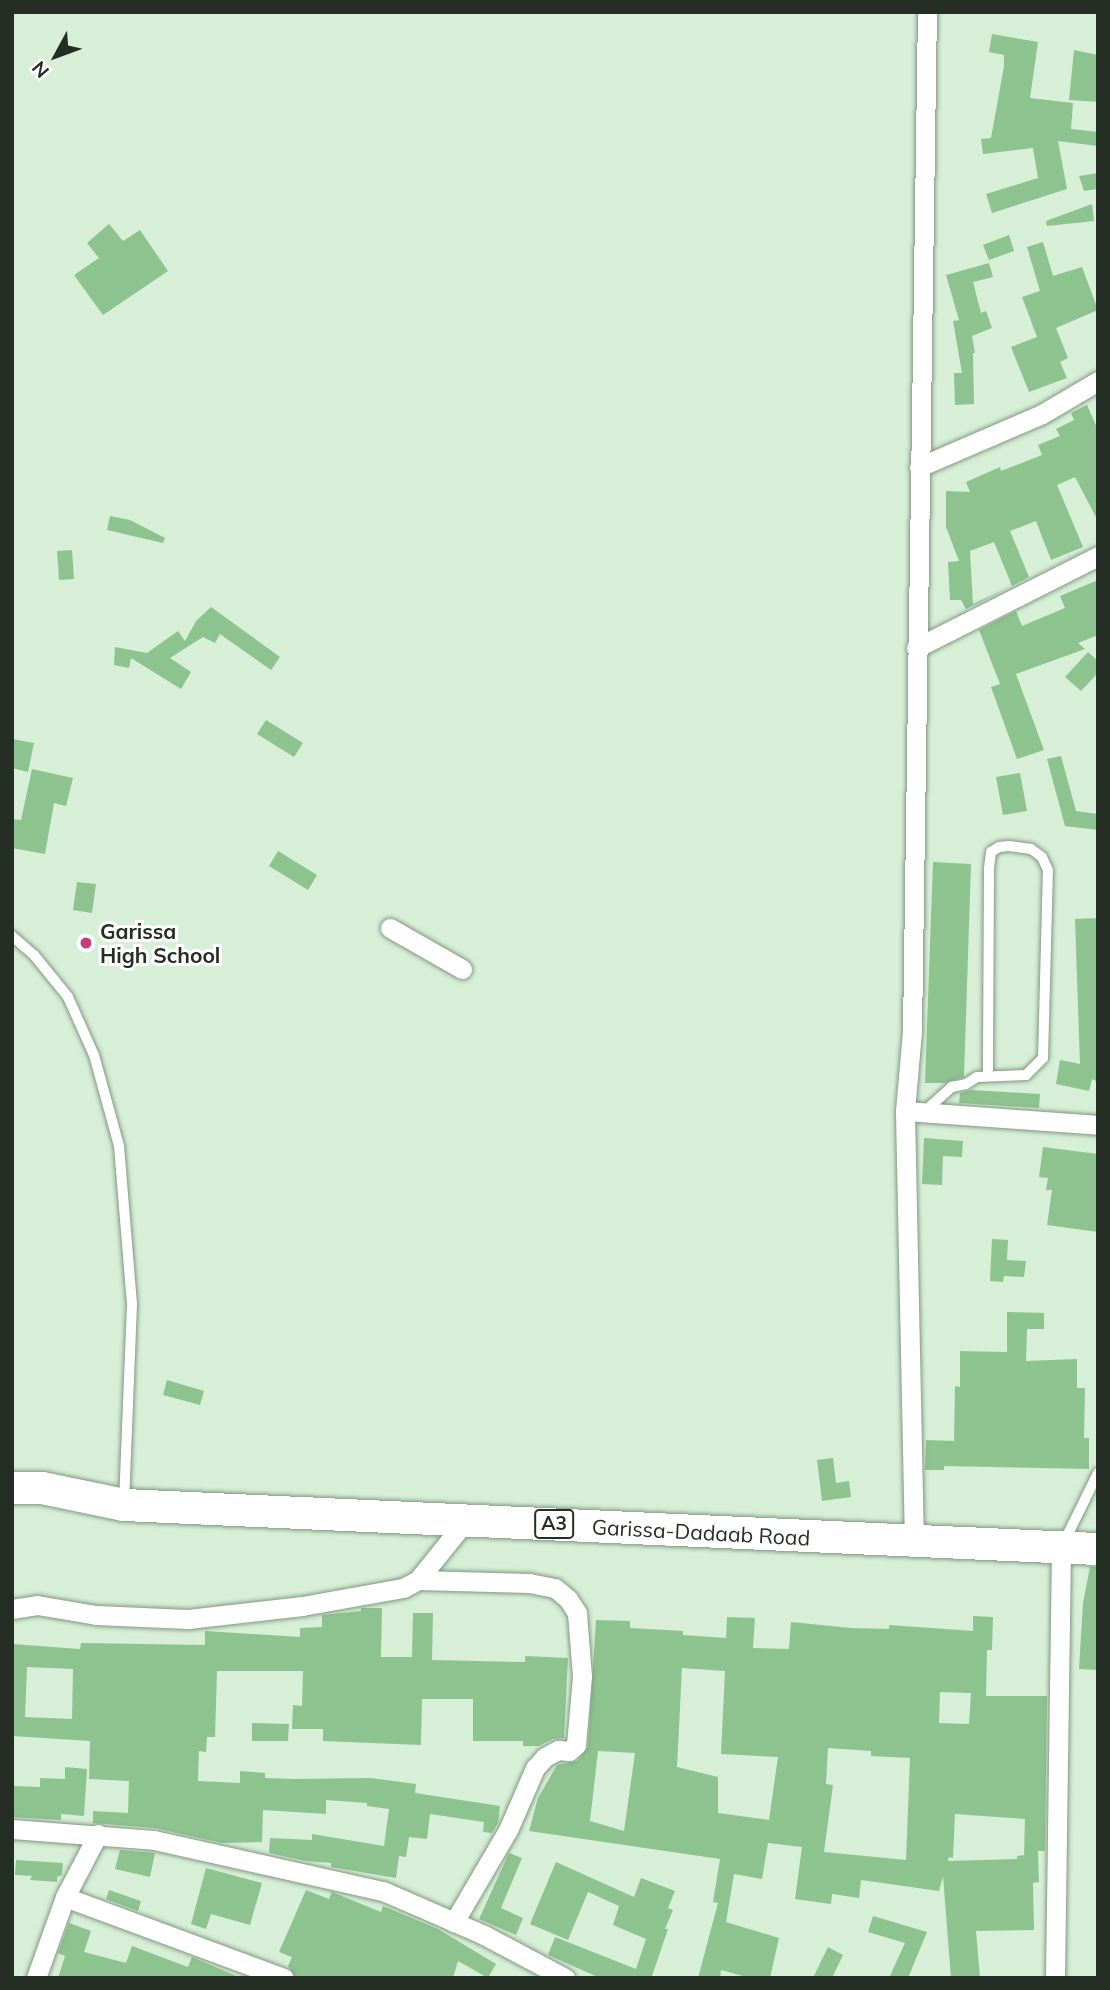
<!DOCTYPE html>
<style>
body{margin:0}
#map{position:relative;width:1110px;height:1990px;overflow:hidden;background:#d6efd6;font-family:Mulish,sans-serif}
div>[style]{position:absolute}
.building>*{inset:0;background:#8dc38f}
.roads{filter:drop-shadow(0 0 2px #819881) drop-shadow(0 0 2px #819881)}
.service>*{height:10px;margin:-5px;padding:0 5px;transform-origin:5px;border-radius:5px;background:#fff}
.minor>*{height:19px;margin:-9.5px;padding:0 9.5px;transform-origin:9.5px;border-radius:9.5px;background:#fff}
.trunk>*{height:32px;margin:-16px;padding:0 16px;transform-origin:16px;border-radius:16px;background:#fff}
.dots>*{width:19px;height:19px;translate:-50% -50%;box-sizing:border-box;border:4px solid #fff;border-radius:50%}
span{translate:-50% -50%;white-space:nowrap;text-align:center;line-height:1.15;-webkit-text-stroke:6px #fff;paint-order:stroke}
.shield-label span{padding:2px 5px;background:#fff;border:2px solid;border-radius:5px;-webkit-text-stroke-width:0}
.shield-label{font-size:19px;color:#242e24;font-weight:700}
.poi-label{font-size:21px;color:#242e24;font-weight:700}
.left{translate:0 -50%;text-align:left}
.street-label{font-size:21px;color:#242e24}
.frame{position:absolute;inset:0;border:14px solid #242e24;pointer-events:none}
.north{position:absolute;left:21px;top:21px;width:70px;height:70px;-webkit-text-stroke:5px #fff;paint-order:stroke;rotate:229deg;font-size:19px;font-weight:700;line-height:28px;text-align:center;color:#242e24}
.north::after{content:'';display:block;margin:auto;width:24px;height:32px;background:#242e24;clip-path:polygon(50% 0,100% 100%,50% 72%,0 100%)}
</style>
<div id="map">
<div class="building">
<div style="clip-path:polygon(992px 34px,1038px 42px,1030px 98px,1073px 103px,1071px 129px,1098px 132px,1098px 146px,1058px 141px,1067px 189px,992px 213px,986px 194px,1038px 178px,1033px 148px,983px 154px,981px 139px,991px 138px,1004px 66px,1004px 55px,989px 52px)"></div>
<div style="clip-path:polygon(1074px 50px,1098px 55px,1098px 102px,1069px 100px)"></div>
<div style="clip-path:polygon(1098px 173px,1098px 189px,1084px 191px,1079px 176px)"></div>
<div style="clip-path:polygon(1092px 204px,1094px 221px,1047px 226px,1046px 221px)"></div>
<div style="clip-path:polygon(109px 224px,123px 241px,140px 230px,168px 271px,103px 315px,74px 275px,99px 258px,87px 243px)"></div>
<div style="clip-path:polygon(1009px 235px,1014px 251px,989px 260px,983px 245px)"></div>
<div style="clip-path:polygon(1043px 242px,1053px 276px,1082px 267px,1098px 310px,1056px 328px,1068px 358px,1060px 362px,1067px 378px,1029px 392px,1011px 347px,1037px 337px,1022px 297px,1040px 291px,1027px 247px)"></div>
<div style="clip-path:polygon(989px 263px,993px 277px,973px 282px,981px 313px,986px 311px,992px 328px,972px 336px,975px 353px,973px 353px,974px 404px,955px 405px,954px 373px,962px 373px,953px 321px,959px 320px,946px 275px)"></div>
<div style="clip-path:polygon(1087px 405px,1098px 430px,1098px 521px,1075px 477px,1057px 485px,1083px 547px,1051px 560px,1036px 521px,1010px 531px,1029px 577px,1012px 586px,994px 542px,970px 551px,973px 604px,1008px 588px,966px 609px,961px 600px,950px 600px,948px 562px,959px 561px,946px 527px,946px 491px,970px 492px,966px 482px,1000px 467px,1001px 471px,1042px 455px,1038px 445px,1060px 436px,1056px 429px,1074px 420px,1071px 413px)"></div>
<div style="clip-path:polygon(110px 516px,130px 520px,165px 538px,163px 543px,107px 530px)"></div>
<div style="clip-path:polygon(72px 550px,74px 579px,59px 580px,57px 551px)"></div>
<div style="clip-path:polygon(1098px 580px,1098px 635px,1078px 643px,1085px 649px,1016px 674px,1044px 750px,1017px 759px,991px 687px,1000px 684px,979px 630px,1016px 611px,1022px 626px,1065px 608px,1060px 596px)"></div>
<div style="clip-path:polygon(211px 607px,280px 657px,271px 670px,220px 634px,215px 643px,203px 637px,170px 658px,191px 672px,181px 689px,131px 658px,129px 668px,114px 665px,115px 647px,147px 653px,178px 631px,185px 641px,196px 621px)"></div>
<div style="clip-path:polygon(1088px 652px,1098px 661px,1098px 673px,1081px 691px,1065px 677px)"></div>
<div style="clip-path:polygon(266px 720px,303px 743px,294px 757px,257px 734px)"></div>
<div style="clip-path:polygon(12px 739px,34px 743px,28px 772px,12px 768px)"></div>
<div style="clip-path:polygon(1061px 756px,1076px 811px,1098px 814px,1098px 830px,1065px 826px,1047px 759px)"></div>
<div style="clip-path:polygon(32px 769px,73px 778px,66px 806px,54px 803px,45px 854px,12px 848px,12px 819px,21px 820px)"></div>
<div style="clip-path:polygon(1020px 773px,1027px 811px,1003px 815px,996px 777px)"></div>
<div style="clip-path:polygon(278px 851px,317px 875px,308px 890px,269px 866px)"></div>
<div style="clip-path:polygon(933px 862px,971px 864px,964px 1077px,945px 1083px,925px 1083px)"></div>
<div style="clip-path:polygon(77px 882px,96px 884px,92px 913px,73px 910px)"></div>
<div style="clip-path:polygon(1098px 918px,1098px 1082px,1092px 1079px,1089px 1091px,1056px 1084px,1060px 1060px,1080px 1064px,1075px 919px)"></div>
<div style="clip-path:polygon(971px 1090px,1040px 1094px,1039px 1108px,959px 1103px,960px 1093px)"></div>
<div style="clip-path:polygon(924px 1138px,963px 1141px,962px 1157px,943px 1156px,942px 1185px,922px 1184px)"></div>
<div style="clip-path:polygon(1043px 1147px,1098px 1154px,1098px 1232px,1047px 1225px,1052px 1190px,1046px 1190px,1048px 1178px,1039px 1177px)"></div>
<div style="clip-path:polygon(992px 1239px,1008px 1240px,1007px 1260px,1026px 1261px,1024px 1277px,1004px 1276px,1003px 1282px,990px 1281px)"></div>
<div style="clip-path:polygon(1007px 1312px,1044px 1313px,1044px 1329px,1027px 1329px,1026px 1361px,1077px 1359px,1077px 1388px,1085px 1388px,1084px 1438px,1089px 1438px,1089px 1469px,944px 1466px,944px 1470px,925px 1470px,926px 1440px,954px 1441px,955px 1386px,960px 1387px,960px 1351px,1007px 1352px)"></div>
<div style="clip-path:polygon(167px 1380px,204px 1391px,200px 1405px,163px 1395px)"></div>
<div style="clip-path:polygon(833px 1458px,836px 1483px,849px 1481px,851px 1497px,822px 1501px,817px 1460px)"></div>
<div style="clip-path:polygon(1090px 1567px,1098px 1567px,1098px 1670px,1079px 1669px,1083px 1603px)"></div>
<div style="clip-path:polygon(evenodd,361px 1608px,382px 1608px,381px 1657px,412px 1657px,413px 1613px,433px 1613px,432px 1660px,525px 1662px,525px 1656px,568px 1658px,564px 1738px,553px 1739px,539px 1746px,523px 1746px,523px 1741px,473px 1741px,473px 1699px,422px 1699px,421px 1745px,323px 1741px,323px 1729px,292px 1729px,293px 1705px,302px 1706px,303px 1671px,217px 1671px,215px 1737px,207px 1737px,206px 1752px,199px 1751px,198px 1781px,240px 1783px,240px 1771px,265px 1773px,265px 1778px,294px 1779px,371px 1778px,416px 1784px,415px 1793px,500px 1806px,498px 1823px,492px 1833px,483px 1832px,484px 1822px,430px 1814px,427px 1839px,409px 1837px,406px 1857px,399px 1856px,396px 1878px,331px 1867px,331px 1863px,306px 1861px,269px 1853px,270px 1838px,312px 1840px,312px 1834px,384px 1846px,389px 1809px,367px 1806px,367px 1803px,326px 1800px,326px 1814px,263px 1810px,262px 1842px,222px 1843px,155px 1828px,93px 1823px,93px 1811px,128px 1813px,129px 1781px,89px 1779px,90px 1741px,12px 1736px,12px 1644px,80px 1649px,81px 1643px,205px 1645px,205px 1631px,300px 1637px,300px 1628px,322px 1627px,322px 1615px,361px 1611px,361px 1608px,27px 1667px,73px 1669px,72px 1719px,25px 1717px,27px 1667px)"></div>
<div style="clip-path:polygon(evenodd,973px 1616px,993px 1617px,992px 1650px,987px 1650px,986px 1696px,1047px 1696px,1045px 1851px,1038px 1851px,1039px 1882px,1033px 1883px,1034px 1930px,976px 1931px,980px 1978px,951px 1978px,943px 1876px,939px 1891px,861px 1880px,859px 1898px,832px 1894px,831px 1904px,795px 1899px,802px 1847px,768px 1843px,762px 1879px,734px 1874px,726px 1922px,779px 1938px,770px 1978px,750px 1978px,721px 1970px,720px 1978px,698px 1978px,718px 1903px,713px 1902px,720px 1859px,529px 1831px,538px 1798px,557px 1765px,577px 1761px,588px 1747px,596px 1620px,630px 1621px,630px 1628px,683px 1631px,683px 1635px,726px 1638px,727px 1617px,755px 1618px,753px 1648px,789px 1649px,791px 1622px,851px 1628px,889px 1629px,889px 1625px,973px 1631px,973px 1616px,682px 1668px,725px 1671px,721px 1754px,778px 1757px,769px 1820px,718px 1813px,718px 1777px,677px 1767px,682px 1668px,973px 1616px,940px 1692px,971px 1693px,969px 1724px,939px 1723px,940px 1692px,973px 1616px,828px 1748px,871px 1751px,871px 1756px,910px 1758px,906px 1860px,824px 1852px,833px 1785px,826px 1784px,828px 1748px,973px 1616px,598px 1751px,635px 1753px,624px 1831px,590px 1821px,598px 1751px,973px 1616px,955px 1814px,1025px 1819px,1024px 1855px,1017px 1856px,1017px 1859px,948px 1861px,949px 1857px,953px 1858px,955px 1814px)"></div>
<div style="clip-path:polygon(252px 1723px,289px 1724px,288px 1741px,252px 1741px)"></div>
<div style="clip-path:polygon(65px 1767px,87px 1769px,84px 1816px,61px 1814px,61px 1820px,12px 1817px,12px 1786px,40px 1787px,40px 1778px,65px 1779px)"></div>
<div style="clip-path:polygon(120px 1850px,155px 1853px,150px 1877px,115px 1869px)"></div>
<div style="clip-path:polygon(509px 1853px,522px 1858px,501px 1908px,523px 1918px,516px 1935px,479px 1919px)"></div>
<div style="clip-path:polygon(16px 1860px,63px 1863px,62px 1875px,57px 1877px,57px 1882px,30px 1880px,32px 1876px,15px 1875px)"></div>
<div style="clip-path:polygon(556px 1862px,634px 1897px,641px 1878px,675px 1891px,668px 1908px,673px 1910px,665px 1929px,668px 1929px,652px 1976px,655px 1978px,600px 1978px,548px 1955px,555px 1937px,636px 1969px,646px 1939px,613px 1925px,619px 1906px,588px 1892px,568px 1940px,530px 1924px)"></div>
<div style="clip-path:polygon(206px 1868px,262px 1883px,250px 1925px,211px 1914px,206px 1929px,191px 1924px)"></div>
<div style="clip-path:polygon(109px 1890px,141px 1901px,138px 1911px,106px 1899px)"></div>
<div style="clip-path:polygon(306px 1890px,329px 1899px,332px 1892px,381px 1912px,383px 1906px,438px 1929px,496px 1964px,488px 1978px,458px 1961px,453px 1978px,296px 1978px,288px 1966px,292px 1957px,279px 1952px)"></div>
<div style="clip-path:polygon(873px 1916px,927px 1932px,908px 1978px,889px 1978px,905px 1943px,868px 1932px)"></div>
<div style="clip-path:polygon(69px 1923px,91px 1931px,84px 1952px,126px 1963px,132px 1946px,188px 1967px,192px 1957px,241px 1978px,58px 1978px,65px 1956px,58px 1953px)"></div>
<div style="clip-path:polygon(828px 1947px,843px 1955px,832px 1978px,813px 1978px)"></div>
</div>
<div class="roads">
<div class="service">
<div style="left:12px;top:936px;width:29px;rotate:41deg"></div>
<div style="left:34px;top:955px;width:54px;rotate:51deg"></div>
<div style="left:68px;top:997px;width:64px;rotate:65.9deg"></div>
<div style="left:94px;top:1055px;width:94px;rotate:74.6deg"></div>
<div style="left:119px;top:1146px;width:159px;rotate:85.3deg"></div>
<div style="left:132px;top:1304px;width:197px;rotate:92.3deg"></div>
<div style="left:924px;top:1112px;width:38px;rotate:-42deg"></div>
<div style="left:952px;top:1087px;width:14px;rotate:-12deg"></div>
<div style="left:966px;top:1084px;width:13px;rotate:-32deg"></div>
<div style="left:977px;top:1077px;width:49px;rotate:-2.3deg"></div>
<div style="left:1026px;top:1075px;width:24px;rotate:-45deg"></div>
<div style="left:1043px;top:1058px;width:188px;rotate:-88.5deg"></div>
<div style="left:1048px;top:870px;width:14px;rotate:-115deg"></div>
<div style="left:1042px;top:857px;width:14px;rotate:-144deg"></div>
<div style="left:1031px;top:849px;width:22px;rotate:-172deg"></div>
<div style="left:1009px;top:846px;width:10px;rotate:174deg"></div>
<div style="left:999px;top:847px;width:9px;rotate:148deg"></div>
<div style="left:991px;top:852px;width:17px;rotate:97deg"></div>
<div style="left:989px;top:869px;width:207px;rotate:90.3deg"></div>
<div style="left:1064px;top:1542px;width:77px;rotate:-63.8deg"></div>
</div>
<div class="minor">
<div style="left:919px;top:467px;width:134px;rotate:-23.3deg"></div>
<div style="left:1042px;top:414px;width:65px;rotate:-30.5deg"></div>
<div style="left:916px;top:648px;width:204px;rotate:-26.8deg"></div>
<div style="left:390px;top:928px;width:83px;rotate:29.7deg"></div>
<div style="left:905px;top:1111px;width:194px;rotate:4.1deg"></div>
<div style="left:914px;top:1543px;width:432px;rotate:-91.2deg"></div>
<div style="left:905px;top:1111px;width:80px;rotate:-85deg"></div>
<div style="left:912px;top:1031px;width:1019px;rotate:-89.16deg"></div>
<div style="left:418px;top:1580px;width:111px;rotate:1.5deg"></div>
<div style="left:529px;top:1583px;width:26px;rotate:11deg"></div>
<div style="left:555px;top:1588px;width:17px;rotate:40deg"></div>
<div style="left:568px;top:1599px;width:17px;rotate:57deg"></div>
<div style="left:577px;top:1613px;width:63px;rotate:85.5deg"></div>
<div style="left:582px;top:1676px;width:69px;rotate:95deg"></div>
<div style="left:576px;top:1745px;width:9px;rotate:139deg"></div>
<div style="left:569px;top:1751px;width:11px;rotate:-175deg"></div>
<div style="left:558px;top:1750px;width:15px;rotate:152deg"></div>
<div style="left:545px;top:1757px;width:15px;rotate:132deg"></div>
<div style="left:535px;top:1768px;width:68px;rotate:113.5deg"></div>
<div style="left:508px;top:1830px;width:107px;rotate:120.4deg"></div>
<div style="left:12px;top:1609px;width:25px;rotate:-9deg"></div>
<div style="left:37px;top:1605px;width:60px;rotate:9.6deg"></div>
<div style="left:96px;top:1615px;width:92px;rotate:2.5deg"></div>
<div style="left:188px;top:1619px;width:115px;rotate:-6.5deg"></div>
<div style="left:302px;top:1606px;width:103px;rotate:-10.1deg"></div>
<div style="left:403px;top:1588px;width:17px;rotate:-28deg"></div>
<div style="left:418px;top:1580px;width:78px;rotate:-51.2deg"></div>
<div style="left:12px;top:1829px;width:142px;rotate:4.4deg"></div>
<div style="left:154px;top:1840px;width:235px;rotate:12.6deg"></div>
<div style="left:383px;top:1891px;width:110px;rotate:23.5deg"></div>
<div style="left:484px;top:1935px;width:92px;rotate:28deg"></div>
<div style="left:65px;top:1897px;width:233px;rotate:20.3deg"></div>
<div style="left:36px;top:1978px;width:86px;rotate:-70.3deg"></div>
<div style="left:65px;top:1897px;width:71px;rotate:-62.4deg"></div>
<div style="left:1055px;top:1978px;width:431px;rotate:-89.2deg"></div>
</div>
<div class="trunk">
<div style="left:12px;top:1488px;width:30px"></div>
<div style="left:42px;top:1488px;width:84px;rotate:11.7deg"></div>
<div style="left:124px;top:1505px;width:975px;rotate:2.59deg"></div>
</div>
</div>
<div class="dots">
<div style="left:86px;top:943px;background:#c43d7c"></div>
</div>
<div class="shield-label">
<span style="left:554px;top:1524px">A3</span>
</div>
<div class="poi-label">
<span class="left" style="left:100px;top:943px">Garissa<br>High School</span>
</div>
<div class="street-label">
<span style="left:701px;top:1532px;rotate:3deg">Garissa-Dadaab Road</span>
</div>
<div class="frame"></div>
<div class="north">N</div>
</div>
